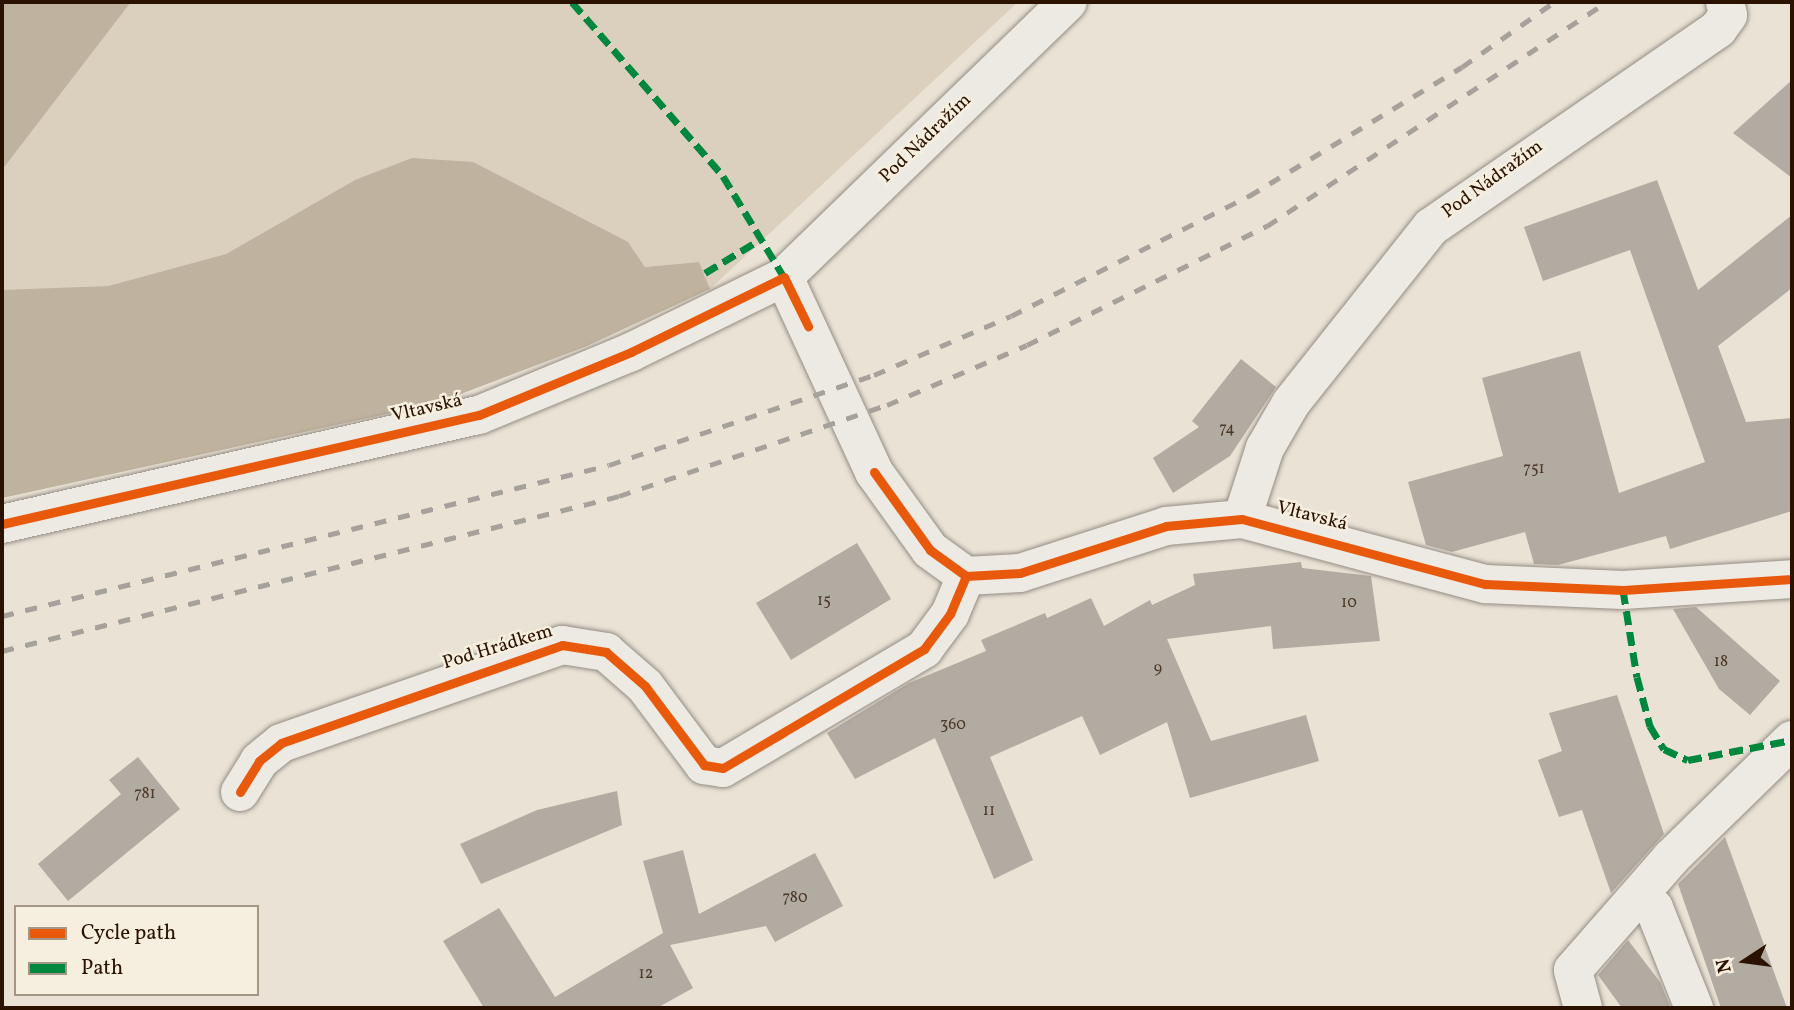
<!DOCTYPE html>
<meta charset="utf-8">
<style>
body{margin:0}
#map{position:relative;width:1794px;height:1010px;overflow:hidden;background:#e9e2d5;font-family:Vollkorn,serif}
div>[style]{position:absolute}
.green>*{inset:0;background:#dbd0bd}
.water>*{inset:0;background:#bfb29e}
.building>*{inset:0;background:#b2aba1}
.roads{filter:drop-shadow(0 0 2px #948d83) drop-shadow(0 0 2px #948d83)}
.minor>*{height:38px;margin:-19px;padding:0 19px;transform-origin:19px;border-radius:19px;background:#edeae3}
.rail>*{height:5px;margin-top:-2.5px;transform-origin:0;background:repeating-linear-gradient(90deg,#a6a19a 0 12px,transparent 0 24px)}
.quiet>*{height:7px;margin-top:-3.5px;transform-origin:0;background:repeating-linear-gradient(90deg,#00873e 0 14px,transparent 0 21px)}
.cycleway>*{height:9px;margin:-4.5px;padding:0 4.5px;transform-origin:4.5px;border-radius:4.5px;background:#e8590c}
span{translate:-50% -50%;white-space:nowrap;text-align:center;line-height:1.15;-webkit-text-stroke:5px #f6eede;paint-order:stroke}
.number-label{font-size:16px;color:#4c3828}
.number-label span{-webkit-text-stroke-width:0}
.street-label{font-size:19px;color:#2a1100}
.frame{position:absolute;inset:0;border:4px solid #2a1100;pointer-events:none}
.legend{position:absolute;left:14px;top:905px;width:245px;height:91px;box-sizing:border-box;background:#f6eede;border:2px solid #a49685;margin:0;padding:9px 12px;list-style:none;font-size:21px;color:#2a1100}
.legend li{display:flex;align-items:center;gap:14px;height:35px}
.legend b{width:35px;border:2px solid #a49685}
.north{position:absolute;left:1710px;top:926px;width:70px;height:70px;-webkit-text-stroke:5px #f6eede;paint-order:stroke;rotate:257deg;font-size:19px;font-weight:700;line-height:28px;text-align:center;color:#2a1100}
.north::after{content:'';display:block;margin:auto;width:24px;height:32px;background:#2a1100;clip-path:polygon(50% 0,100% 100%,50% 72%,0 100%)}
</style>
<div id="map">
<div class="green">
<div style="clip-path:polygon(131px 2px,1018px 2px,710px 289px,699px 262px,645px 267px,628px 242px,355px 180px,226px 254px,108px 286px,9px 293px,2px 290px,2px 170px)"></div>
</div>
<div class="water">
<div style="clip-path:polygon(2px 2px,131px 2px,2px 170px)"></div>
<div style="clip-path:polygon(412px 158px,473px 162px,628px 242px,645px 267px,699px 262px,710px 289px,587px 346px,437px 403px,2px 498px,2px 290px,108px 286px,226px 254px,355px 180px)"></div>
</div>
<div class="building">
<div style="clip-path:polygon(1792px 80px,1792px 178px,1733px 133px)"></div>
<div style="clip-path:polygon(1657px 180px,1698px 290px,1792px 215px,1792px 288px,1718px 346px,1746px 422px,1792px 418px,1792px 511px,1670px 549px,1666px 536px,1558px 565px,1534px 564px,1525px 532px,1452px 552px,1426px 545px,1408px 482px,1503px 456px,1482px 378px,1580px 351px,1619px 493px,1705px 462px,1630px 250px,1543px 281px,1524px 227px)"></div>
<div style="clip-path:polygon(1241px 359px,1276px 387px,1230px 456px,1173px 493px,1153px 458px,1199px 427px,1192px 421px)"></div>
<div style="clip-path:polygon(857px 543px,891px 599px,791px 660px,756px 603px)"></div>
<div style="clip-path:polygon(1301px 562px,1302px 568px,1371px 576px,1380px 641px,1273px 649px,1271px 626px,1167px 639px,1211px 741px,1306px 715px,1319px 761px,1190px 798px,1167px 722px,1100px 755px,1082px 716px,990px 757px,1033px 860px,994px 879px,935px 738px,855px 779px,827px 733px,909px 683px,986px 651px,981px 640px,1045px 613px,1047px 618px,1091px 598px,1104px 626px,1150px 600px,1152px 605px,1195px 585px,1193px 574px)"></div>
<div style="clip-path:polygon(1696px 607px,1780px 681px,1750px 715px,1719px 689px,1673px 609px)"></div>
<div style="clip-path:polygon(1617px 695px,1664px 834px,1611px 893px,1582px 810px,1559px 817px,1538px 760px,1562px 751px,1549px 713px)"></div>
<div style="clip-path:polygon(138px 757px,180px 809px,68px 901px,38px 864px,121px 794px,109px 780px)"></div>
<div style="clip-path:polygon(617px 791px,622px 825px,481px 884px,460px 844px,537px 810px)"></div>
<div style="clip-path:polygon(1725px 837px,1787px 1008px,1721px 1008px,1678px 884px)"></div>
<div style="clip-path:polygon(683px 850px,699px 914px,815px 853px,843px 906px,775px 942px,766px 926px,670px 945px,693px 988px,657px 1008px,484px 1008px,443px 941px,499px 908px,555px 997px,663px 933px,643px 861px)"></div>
<div style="clip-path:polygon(1628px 940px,1660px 982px,1671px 1008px,1622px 1008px,1598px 975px)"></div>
</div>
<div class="roads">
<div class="minor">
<div style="left:784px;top:277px;width:215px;rotate:65.2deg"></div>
<div style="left:874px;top:472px;width:96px;rotate:54.3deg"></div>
<div style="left:930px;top:550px;width:44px;rotate:35.8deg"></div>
<div style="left:966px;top:576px;width:54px;rotate:-3.2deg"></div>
<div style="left:1020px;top:573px;width:153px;rotate:-17.8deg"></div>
<div style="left:1166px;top:526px;width:76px;rotate:-5.3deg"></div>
<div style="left:1242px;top:519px;width:252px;rotate:15deg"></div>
<div style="left:1485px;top:584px;width:138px;rotate:2.5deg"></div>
<div style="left:1623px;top:590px;width:169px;rotate:-3.7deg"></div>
<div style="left:1242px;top:519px;width:75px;rotate:-72.1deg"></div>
<div style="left:1265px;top:448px;width:52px;rotate:-60deg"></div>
<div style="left:1291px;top:403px;width:225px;rotate:-51.5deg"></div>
<div style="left:1431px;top:227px;width:349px;rotate:-34.6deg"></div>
<div style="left:1718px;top:29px;width:17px;rotate:-54deg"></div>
<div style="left:1728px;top:15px;width:13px;rotate:-103deg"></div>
<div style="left:2px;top:524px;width:489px;rotate:-12.9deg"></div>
<div style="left:479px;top:415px;width:165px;rotate:-22.5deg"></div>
<div style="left:631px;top:352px;width:170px;rotate:-26.1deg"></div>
<div style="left:784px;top:277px;width:395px;rotate:-44.1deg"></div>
<div style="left:240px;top:792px;width:36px;rotate:-58deg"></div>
<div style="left:259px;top:761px;width:28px;rotate:-39deg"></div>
<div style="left:281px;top:743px;width:298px;rotate:-19.2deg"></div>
<div style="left:562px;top:645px;width:45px;rotate:9deg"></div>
<div style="left:606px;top:652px;width:52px;rotate:41.1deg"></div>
<div style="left:645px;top:686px;width:99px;rotate:53.2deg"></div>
<div style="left:704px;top:765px;width:19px;rotate:9deg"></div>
<div style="left:723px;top:768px;width:234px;rotate:-30.6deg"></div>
<div style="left:924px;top:649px;width:44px;rotate:-53.4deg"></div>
<div style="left:950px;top:614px;width:41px;rotate:-67.2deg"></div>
<div style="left:1642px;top:896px;width:17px;rotate:45deg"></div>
<div style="left:1654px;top:908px;width:108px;rotate:68.2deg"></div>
<div style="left:1583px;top:1008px;width:39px;rotate:-105deg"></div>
<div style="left:1573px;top:970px;width:149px;rotate:-48.8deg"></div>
<div style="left:1671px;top:858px;width:169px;rotate:-44.3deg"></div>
</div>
</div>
<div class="rail">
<div style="left:2px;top:616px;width:625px;rotate:-13.97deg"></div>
<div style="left:609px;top:465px;width:280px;rotate:-18.8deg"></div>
<div style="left:874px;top:375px;width:149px;rotate:-23.3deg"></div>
<div style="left:1011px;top:316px;width:267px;rotate:-26.8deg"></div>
<div style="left:1249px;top:196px;width:249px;rotate:-31.2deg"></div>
<div style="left:1462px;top:67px;width:113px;rotate:-35.2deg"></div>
<div style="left:2px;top:651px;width:636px;rotate:-14.1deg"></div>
<div style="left:619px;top:496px;width:283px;rotate:-18.8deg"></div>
<div style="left:887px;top:405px;width:152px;rotate:-23.2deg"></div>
<div style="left:1027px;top:345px;width:268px;rotate:-26.4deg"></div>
<div style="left:1267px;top:226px;width:407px;rotate:-33.4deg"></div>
</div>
<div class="quiet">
<div style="left:572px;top:2px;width:230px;rotate:49deg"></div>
<div style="left:723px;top:176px;width:118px;rotate:58.9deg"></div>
<div style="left:705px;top:273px;width:66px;rotate:-31.3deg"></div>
<div style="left:1623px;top:590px;width:88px;rotate:80.9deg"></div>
<div style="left:1637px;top:677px;width:51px;rotate:75.1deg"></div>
<div style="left:1650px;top:726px;width:27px;rotate:59deg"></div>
<div style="left:1664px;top:749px;width:26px;rotate:25deg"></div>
<div style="left:1688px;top:760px;width:106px;rotate:-10.9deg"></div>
</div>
<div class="cycleway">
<div style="left:874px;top:472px;width:96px;rotate:54.3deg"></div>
<div style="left:930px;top:550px;width:44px;rotate:35.8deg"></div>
<div style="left:966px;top:576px;width:54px;rotate:-3.2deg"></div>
<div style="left:1020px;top:573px;width:153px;rotate:-17.8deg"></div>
<div style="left:1166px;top:526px;width:76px;rotate:-5.3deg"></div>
<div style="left:1242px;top:519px;width:252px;rotate:15deg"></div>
<div style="left:1485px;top:584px;width:138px;rotate:2.5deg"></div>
<div style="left:1623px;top:590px;width:169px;rotate:-3.7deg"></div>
<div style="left:2px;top:524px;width:489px;rotate:-12.9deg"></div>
<div style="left:479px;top:415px;width:165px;rotate:-22.5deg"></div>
<div style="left:631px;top:352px;width:170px;rotate:-26.1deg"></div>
<div style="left:784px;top:277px;width:55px;rotate:63.9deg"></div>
<div style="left:240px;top:792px;width:36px;rotate:-58deg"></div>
<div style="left:259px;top:761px;width:28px;rotate:-39deg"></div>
<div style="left:281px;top:743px;width:298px;rotate:-19.2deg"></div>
<div style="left:562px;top:645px;width:45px;rotate:9deg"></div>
<div style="left:606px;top:652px;width:52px;rotate:41.1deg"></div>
<div style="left:645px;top:686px;width:99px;rotate:53.2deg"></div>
<div style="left:704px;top:765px;width:19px;rotate:9deg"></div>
<div style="left:723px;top:768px;width:234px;rotate:-30.6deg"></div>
<div style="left:924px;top:649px;width:44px;rotate:-53.4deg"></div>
<div style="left:950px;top:614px;width:41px;rotate:-67.2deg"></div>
</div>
<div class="number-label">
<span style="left:1227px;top:429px">74</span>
<span style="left:1534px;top:469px">751</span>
<span style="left:824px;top:601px">15</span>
<span style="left:1349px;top:603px">10</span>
<span style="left:1721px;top:662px">18</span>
<span style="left:1158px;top:669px">9</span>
<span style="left:953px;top:725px">360</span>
<span style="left:145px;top:794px">781</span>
<span style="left:989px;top:811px">11</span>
<span style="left:795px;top:898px">780</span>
<span style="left:646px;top:974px">12</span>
</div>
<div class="street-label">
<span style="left:926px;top:139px;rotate:-44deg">Pod Nádražím</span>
<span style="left:1493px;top:180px;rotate:-36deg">Pod Nádražím</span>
<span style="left:427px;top:409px;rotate:-13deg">Vltavská</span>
<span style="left:1312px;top:517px;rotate:14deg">Vltavská</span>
<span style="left:498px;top:648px;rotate:-17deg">Pod Hrádkem</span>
</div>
<div class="frame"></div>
<ul class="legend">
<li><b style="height:9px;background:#e8590c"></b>Cycle path</li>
<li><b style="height:9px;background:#00873e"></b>Path</li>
</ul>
<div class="north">N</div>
</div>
